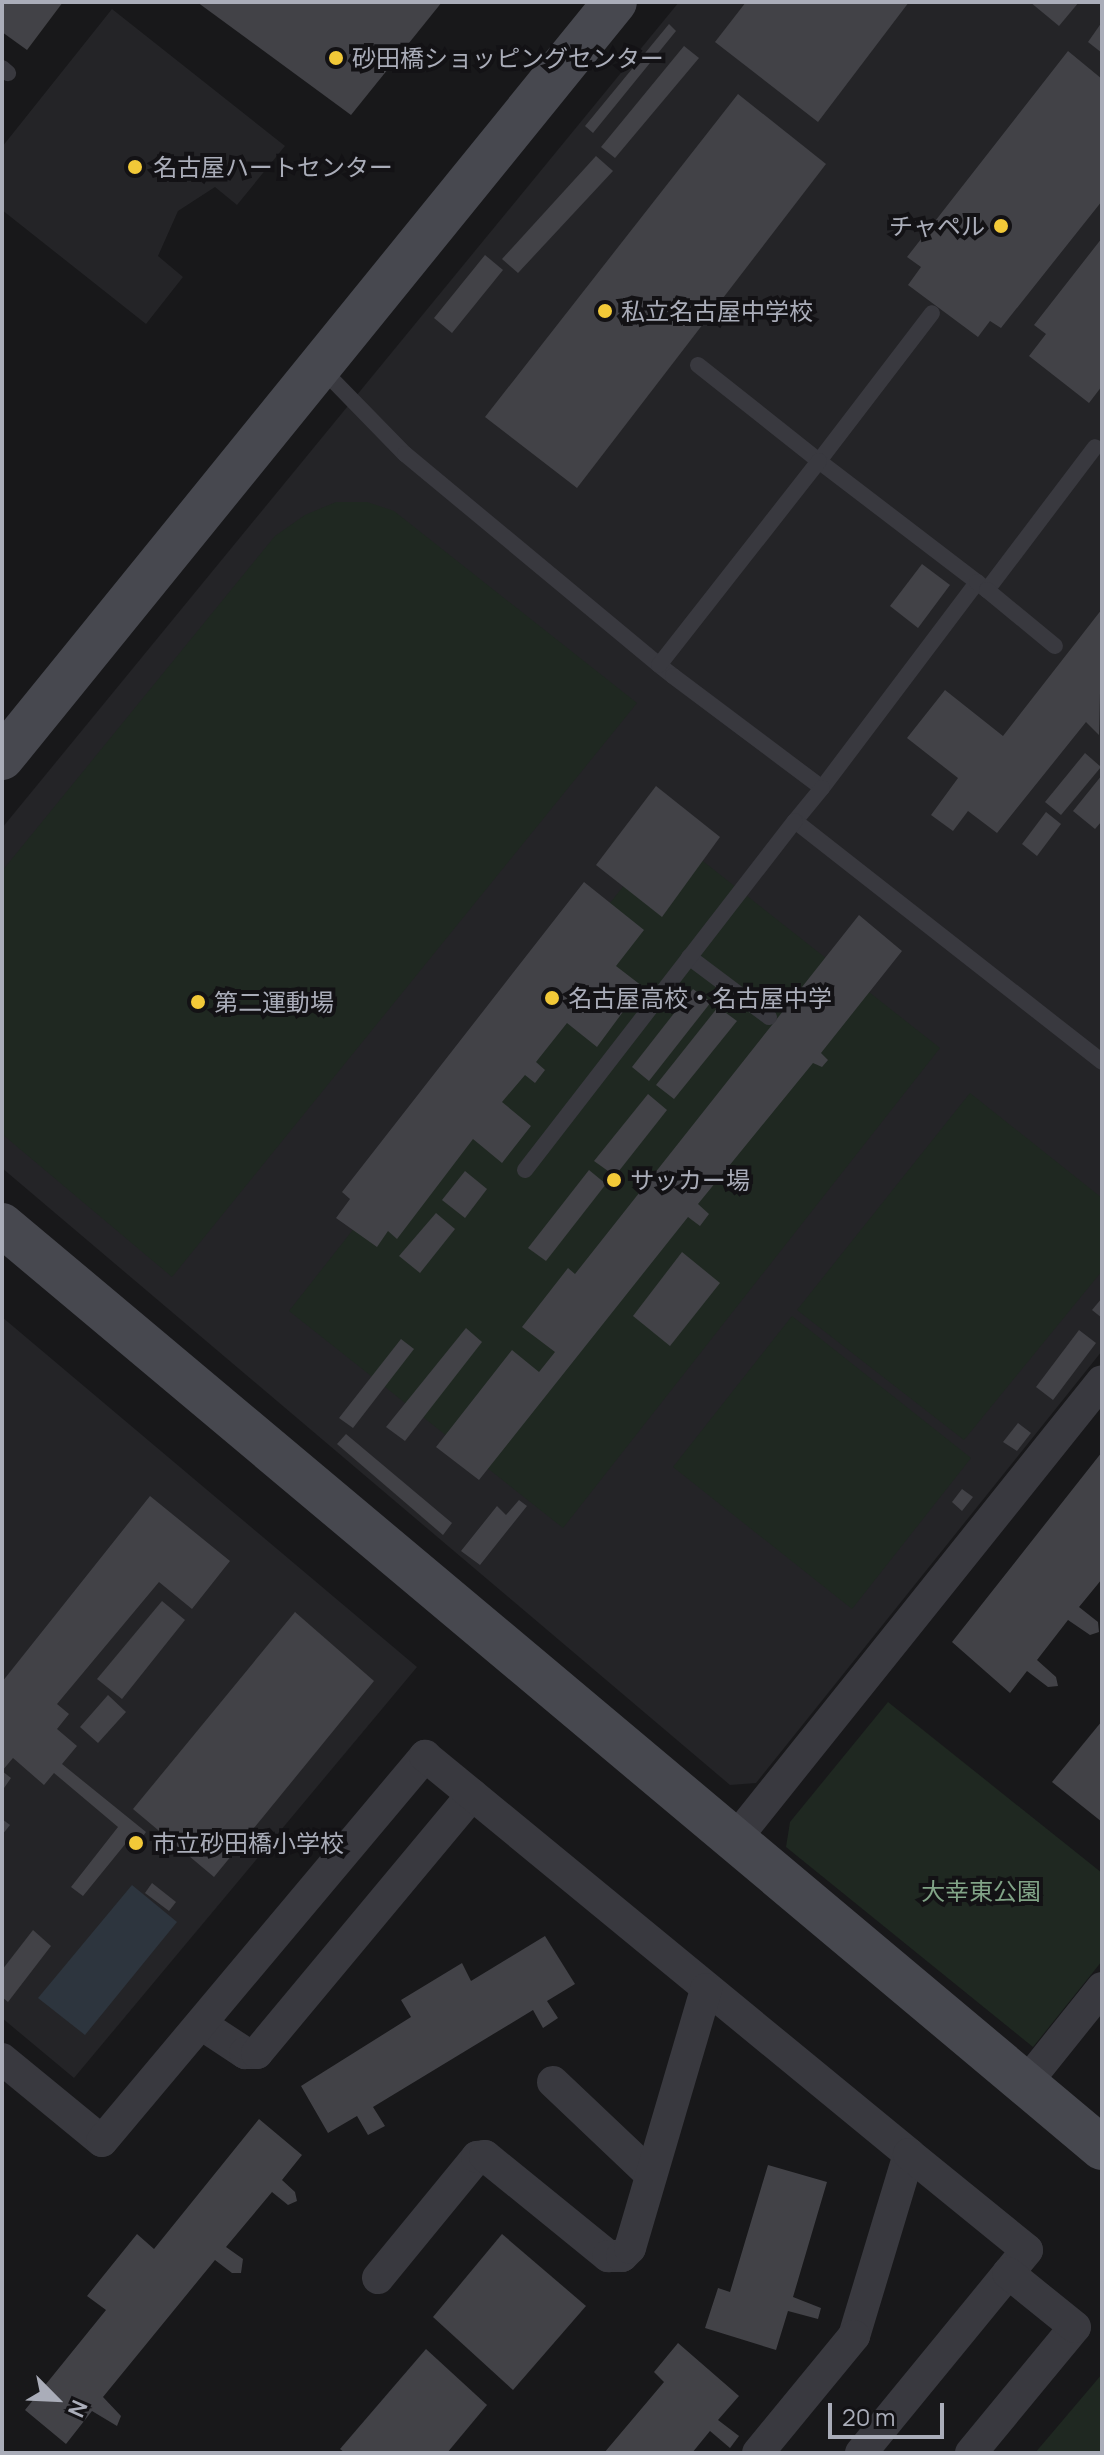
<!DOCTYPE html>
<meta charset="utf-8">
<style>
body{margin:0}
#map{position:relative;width:1104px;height:2455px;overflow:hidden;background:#18181a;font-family:Manrope,"Noto Sans JP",sans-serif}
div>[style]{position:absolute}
.built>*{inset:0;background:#242427}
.green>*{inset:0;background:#1f2821}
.water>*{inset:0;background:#2d353e}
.building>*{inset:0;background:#424247}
.lane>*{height:16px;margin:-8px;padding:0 8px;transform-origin:8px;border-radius:8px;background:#39393f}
.street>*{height:32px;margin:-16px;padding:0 16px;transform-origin:16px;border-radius:16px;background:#39393f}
.secondary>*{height:44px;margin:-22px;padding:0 22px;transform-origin:22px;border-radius:22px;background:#47484f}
.dots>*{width:22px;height:22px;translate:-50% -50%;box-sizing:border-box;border:4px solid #131215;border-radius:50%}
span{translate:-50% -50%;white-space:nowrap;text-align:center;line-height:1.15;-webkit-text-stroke:8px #131215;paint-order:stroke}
.poi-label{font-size:24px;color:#aaadb9}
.left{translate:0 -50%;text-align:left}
.right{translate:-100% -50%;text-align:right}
.park-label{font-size:24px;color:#81a487}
.frame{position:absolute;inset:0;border:4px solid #aaadb9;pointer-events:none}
.north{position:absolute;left:16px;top:2359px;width:80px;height:80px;-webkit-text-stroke:6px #131215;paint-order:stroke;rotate:114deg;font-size:22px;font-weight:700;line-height:32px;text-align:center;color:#aaadb9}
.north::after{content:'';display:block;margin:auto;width:28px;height:36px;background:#aaadb9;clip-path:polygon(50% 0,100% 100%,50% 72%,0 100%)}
.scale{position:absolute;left:828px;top:2403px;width:116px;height:36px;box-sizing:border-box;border:4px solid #aaadb9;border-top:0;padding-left:10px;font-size:24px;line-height:28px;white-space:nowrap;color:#aaadb9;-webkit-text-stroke:6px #131215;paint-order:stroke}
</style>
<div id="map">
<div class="built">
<div style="clip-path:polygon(679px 2px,1102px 2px,1102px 1351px,756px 1783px,730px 1785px,2px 1168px,2px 828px)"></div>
<div style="clip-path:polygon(112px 9px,285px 146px,237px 205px,215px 187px,178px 211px,158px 256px,183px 277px,146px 324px,2px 210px,2px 147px)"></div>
<div style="clip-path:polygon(2px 1317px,417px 1667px,74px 2078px,2px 2018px)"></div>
</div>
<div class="green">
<div style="clip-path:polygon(336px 502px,367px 502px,394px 511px,637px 703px,172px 1277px,2px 1134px,2px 871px,275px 536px,305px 515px)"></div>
<div style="clip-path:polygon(666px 832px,940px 1048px,563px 1528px,289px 1311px)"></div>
<div style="clip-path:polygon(970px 1093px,1102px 1198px,1102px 1271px,964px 1440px,797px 1310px)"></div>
<div style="clip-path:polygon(792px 1316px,971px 1458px,852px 1609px,673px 1467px)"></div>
<div style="clip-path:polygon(888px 1702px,1102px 1873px,1102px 1961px,1033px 2047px,786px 1847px,790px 1822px)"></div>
<div style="clip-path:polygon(1102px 2374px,1102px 2453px,1035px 2453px)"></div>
</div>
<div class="water">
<div style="clip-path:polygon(132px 1885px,177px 1922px,85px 2035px,38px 1998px)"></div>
</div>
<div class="building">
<div style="clip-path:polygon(2px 2px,63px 2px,27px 50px,2px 32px)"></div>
<div style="clip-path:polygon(197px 2px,442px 2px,351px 115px)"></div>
<div style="clip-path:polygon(746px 2px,909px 2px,818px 122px,715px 42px)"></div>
<div style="clip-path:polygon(1030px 2px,1079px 2px,1059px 26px)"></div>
<div style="clip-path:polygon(1102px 22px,1102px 53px,1088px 42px)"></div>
<div style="clip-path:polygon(669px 24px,676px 31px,593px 133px,585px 126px)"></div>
<div style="clip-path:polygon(684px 46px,699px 58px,615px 158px,601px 147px)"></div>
<div style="clip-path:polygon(1068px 51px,1102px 79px,1102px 201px,1001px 328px,990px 321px,978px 337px,908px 285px,921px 267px,907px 257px)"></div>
<div style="clip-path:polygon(738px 94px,826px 164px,577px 488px,485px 417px)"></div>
<div style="clip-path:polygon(596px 156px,613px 171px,518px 273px,502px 259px)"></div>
<div style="clip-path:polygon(1102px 238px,1102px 386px,1089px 403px,1029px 356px,1046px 334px,1034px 325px)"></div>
<div style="clip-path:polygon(485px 255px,503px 270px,452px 333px,434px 318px)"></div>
<div style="clip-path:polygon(922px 564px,950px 585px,918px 628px,890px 606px)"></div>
<div style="clip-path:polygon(1102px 609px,1099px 735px,1086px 722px,997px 833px,968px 811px,953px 831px,931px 815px,958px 778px,907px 738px,945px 690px,1003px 736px)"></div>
<div style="clip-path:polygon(1085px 753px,1101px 767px,1061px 815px,1045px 802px)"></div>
<div style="clip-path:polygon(1102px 775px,1102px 821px,1095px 829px,1073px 811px)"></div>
<div style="clip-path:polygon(656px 786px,720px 837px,662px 917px,596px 865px)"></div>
<div style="clip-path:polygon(1046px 812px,1061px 824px,1037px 856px,1022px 844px)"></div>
<div style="clip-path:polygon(584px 882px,644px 930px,616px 966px,642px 986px,597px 1047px,567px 1023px,536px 1062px,545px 1070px,535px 1083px,525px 1075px,502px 1102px,531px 1126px,502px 1163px,473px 1139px,397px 1239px,388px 1231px,377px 1247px,336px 1218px,350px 1199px,342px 1192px)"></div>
<div style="clip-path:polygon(859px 915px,902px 951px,821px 1053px,828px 1060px,822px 1067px,813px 1063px,698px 1204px,709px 1214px,700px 1226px,688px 1217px,479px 1480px,436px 1447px,512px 1350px,539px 1372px,555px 1352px,522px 1327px,568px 1268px,575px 1274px)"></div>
<div style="clip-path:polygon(693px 989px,711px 1002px,649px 1081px,632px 1067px)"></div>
<div style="clip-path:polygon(718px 1007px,737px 1021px,674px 1099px,656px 1085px)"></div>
<div style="clip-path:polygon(648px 1094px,667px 1110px,615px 1176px,594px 1161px)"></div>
<div style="clip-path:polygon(589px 1170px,606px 1184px,546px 1261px,528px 1248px)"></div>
<div style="clip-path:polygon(465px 1171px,487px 1189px,465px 1218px,442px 1200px)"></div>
<div style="clip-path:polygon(436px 1213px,455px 1229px,420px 1273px,399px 1256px)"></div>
<div style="clip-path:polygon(682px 1252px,720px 1283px,670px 1346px,633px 1316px)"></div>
<div style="clip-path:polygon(1102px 1298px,1102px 1318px,1092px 1310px)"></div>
<div style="clip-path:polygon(466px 1328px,482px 1342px,405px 1441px,386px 1427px)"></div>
<div style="clip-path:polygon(1079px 1330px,1096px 1343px,1053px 1400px,1036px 1387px)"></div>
<div style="clip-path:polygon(401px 1339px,414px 1349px,353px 1428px,339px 1418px)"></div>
<div style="clip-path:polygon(1018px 1423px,1031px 1433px,1017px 1451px,1003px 1442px)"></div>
<div style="clip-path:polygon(346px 1434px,452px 1523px,443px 1535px,337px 1444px)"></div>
<div style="clip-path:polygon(1102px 1452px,1102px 1579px,1079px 1607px,1098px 1622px,1099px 1632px,1090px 1635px,1068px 1620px,1037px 1660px,1056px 1677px,1058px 1686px,1048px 1687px,1027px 1671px,1010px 1693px,952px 1642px)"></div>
<div style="clip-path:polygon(962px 1489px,973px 1497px,962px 1511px,952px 1502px)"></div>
<div style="clip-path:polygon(150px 1496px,230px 1561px,192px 1609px,159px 1582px,57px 1704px,69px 1714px,57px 1729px,77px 1746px,62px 1764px,146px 1832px,139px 1842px,131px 1837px,83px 1896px,71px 1887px,118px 1827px,54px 1773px,44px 1785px,13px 1758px,2px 1771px,11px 1778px,2px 1791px,2px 1682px)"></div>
<div style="clip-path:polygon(519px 1500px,527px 1506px,480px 1565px,461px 1551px,497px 1506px,506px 1515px)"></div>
<div style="clip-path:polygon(162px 1601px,185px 1620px,122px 1699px,97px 1679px)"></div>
<div style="clip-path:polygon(295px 1612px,374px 1681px,214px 1877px,133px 1809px)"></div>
<div style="clip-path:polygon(108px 1695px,126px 1712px,98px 1743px,80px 1727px)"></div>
<div style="clip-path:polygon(1102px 1721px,1102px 1822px,1052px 1782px)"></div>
<div style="clip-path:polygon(2px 1819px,10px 1825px,2px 1835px)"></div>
<div style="clip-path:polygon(152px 1883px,176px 1902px,169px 1911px,145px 1893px)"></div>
<div style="clip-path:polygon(33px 1930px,51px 1946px,8px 2002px,2px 1997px,2px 1970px)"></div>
<div style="clip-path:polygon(545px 1936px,575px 1984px,547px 2001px,558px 2018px,543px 2028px,533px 2010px,373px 2107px,385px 2126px,368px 2135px,357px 2116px,328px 2133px,301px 2086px,411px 2017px,401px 2000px,462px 1963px,471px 1981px)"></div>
<div style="clip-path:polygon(259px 2119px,302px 2155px,282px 2180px,295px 2192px,297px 2201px,288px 2205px,272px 2192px,226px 2247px,243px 2259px,241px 2273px,232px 2273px,215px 2260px,103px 2397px,121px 2416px,117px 2426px,92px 2411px,66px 2444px,25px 2410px,106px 2310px,87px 2296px,137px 2234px,154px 2249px)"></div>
<div style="clip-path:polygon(768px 2165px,827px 2182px,793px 2297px,821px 2308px,818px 2319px,788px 2311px,776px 2350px,705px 2328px,718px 2288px,730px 2292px)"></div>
<div style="clip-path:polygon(502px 2234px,586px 2306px,513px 2390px,433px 2317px)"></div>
<div style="clip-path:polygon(678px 2343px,739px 2396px,718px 2420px,739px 2436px,730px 2448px,710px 2431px,692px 2453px,604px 2453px,664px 2382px,654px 2372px)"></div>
<div style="clip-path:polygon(426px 2349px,487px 2405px,447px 2453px,345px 2453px,340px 2449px)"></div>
</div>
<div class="lane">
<div style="left:2px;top:68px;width:8px;rotate:40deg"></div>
<div style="left:698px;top:365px;width:154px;rotate:38.4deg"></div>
<div style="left:819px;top:461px;width:186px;rotate:-52.6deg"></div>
<div style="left:320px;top:367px;width:122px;rotate:45.7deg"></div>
<div style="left:405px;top:454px;width:330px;rotate:39.7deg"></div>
<div style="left:659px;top:665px;width:18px;rotate:38deg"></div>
<div style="left:673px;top:676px;width:186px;rotate:36.9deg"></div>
<div style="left:822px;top:788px;width:258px;rotate:-53deg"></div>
<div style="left:977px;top:582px;width:199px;rotate:-142.6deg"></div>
<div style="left:819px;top:461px;width:259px;rotate:128.1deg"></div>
<div style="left:977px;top:582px;width:13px;rotate:39deg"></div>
<div style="left:987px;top:590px;width:179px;rotate:-52.9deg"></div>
<div style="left:987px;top:590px;width:88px;rotate:39.5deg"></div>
<div style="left:822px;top:788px;width:43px;rotate:129.3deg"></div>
<div style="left:795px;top:821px;width:390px;rotate:38.1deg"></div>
<div style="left:689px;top:957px;width:100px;rotate:36.9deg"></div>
<div style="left:525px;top:1170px;width:441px;rotate:-52.3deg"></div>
</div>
<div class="street">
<div style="left:736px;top:1838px;width:585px;rotate:-51.31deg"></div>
<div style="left:201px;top:2024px;width:53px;rotate:33.4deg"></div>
<div style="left:245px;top:2053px;width:12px"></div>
<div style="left:257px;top:2053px;width:336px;rotate:-50.2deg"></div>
<div style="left:2px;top:2059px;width:129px;rotate:39.4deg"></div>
<div style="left:102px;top:2141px;width:503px;rotate:-50deg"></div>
<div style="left:425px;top:1756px;width:627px;rotate:39.43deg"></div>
<div style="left:909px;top:2154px;width:190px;rotate:106.8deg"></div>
<div style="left:854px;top:2336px;width:151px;rotate:129.4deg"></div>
<div style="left:553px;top:2082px;width:135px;rotate:43.5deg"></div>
<div style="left:1026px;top:2083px;width:122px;rotate:-51.3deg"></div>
<div style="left:378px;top:2278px;width:156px;rotate:-50.7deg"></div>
<div style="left:477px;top:2157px;width:8px;rotate:-7deg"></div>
<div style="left:485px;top:2156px;width:159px;rotate:39.1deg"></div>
<div style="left:608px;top:2256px;width:14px"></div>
<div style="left:622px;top:2256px;width:11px;rotate:-45deg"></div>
<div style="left:630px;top:2248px;width:270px;rotate:-73.6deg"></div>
<div style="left:861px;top:2453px;width:262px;rotate:-50.7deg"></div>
<div style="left:1027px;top:2250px;width:152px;rotate:-140.9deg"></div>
<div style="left:971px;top:2453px;width:163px;rotate:-50.5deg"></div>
<div style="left:1075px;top:2327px;width:86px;rotate:-141.1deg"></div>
</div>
<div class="secondary">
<div style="left:2px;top:758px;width:973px;rotate:-50.96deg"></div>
<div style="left:2px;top:1225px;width:1436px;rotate:40deg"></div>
</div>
<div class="dots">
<div style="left:336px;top:58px;background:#f2c938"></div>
<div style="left:135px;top:167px;background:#f2c938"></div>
<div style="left:1001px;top:226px;background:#f2c938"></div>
<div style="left:605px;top:311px;background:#f2c938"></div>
<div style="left:552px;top:998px;background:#f2c938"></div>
<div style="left:198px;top:1002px;background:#f2c938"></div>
<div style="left:614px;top:1180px;background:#f2c938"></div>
<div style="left:136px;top:1843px;background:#f2c938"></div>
</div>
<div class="poi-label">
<span class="left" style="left:352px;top:58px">砂田橋ショッピングセンター</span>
<span class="left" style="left:153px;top:167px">名古屋ハートセンター</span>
<span class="right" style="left:985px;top:226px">チャペル</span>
<span class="left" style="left:621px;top:311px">私立名古屋中学校</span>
<span class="left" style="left:568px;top:998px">名古屋高校・名古屋中学</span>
<span class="left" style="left:214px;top:1002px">第二運動場</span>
<span class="left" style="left:630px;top:1180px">サッカー場</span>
<span class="left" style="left:152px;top:1843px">市立砂田橋小学校</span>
</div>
<div class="park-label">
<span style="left:981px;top:1891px">大幸東公園</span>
</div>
<div class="frame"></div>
<div class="north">N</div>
<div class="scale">20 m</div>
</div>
